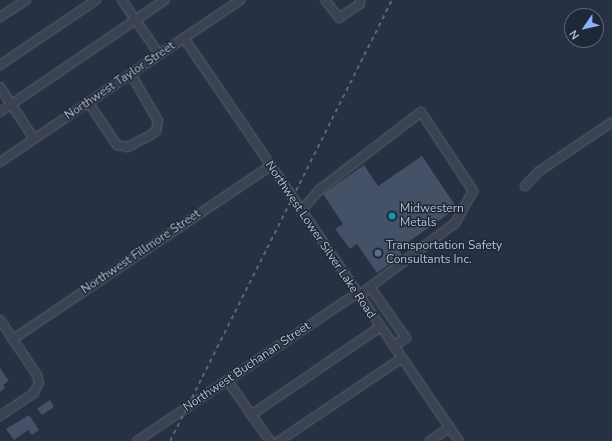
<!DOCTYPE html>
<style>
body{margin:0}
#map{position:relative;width:612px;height:441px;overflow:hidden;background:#263144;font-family:"Nunito Sans",sans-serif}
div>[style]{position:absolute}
.building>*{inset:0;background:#455166}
.path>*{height:1px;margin-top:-0.5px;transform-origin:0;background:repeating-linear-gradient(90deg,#475d61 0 3px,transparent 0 6px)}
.roads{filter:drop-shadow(0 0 1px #596171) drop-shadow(0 0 1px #596171)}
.minor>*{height:8px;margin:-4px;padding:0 4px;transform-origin:4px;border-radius:4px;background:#3b4353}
.rail>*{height:1.5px;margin-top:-0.75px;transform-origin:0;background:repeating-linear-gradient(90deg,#5d677a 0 4px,transparent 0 8px)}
.dots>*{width:11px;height:11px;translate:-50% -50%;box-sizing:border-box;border:2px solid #1f2839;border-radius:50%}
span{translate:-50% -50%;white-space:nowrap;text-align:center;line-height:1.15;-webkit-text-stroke:3px #1f2839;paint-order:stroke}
.street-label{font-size:12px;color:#b8bfcd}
.poi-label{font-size:12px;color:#b8bfcd}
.left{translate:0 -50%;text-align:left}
.north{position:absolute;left:564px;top:8px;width:40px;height:40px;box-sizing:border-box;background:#1f2839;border:1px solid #5c6474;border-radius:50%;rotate:236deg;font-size:11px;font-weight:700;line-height:16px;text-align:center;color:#b8bfcd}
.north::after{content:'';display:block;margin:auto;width:14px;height:18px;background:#8fb1fb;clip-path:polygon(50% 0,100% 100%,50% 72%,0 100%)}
</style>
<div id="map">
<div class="building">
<div style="clip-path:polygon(422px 156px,457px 208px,398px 249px,402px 255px,377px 273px,357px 244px,350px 249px,335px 229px,343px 224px,323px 194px,364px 165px,378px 186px)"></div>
<div style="clip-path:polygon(0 368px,9px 381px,3px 385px,5px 388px,0 392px)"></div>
<div style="clip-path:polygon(50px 400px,54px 407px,42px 415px,37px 409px)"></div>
<div style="clip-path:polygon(29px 415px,39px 430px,32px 435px,28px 430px,14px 440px,6px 429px)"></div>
</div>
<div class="path">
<div style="left:0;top:425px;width:1px;rotate:-90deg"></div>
</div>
<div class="roads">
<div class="minor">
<div style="left:122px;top:0;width:65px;rotate:55.6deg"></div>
<div style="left:325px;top:0;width:23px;rotate:52deg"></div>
<div style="left:339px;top:18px;width:25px;rotate:-34deg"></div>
<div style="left:360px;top:4px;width:4px;rotate:-90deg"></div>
<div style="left:0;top:17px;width:31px;rotate:-33deg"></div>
<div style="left:184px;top:38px;width:488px;rotate:55.7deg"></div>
<div style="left:0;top:65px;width:116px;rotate:-34.1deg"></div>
<div style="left:0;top:87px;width:62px;rotate:56.8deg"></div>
<div style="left:88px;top:102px;width:52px;rotate:56deg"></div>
<div style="left:117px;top:145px;width:11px;rotate:10deg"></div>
<div style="left:128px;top:147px;width:24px;rotate:-28deg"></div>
<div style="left:149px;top:136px;width:9px;rotate:-36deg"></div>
<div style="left:156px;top:131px;width:10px;rotate:-79deg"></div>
<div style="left:158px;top:121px;width:54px;rotate:-119.9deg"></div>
<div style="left:0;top:112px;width:199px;rotate:-34.2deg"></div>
<div style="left:0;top:162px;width:290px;rotate:-34deg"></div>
<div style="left:525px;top:186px;width:19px;rotate:-47deg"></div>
<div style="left:538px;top:172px;width:89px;rotate:-34deg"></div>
<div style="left:301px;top:211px;width:28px;rotate:-49deg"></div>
<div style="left:319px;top:190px;width:128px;rotate:-37.4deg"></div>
<div style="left:421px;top:112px;width:95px;rotate:56.6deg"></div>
<div style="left:473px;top:191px;width:37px;rotate:119deg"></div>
<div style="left:455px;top:223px;width:121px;rotate:143deg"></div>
<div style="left:370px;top:287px;width:62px;rotate:54.8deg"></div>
<div style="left:406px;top:338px;width:15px;rotate:148deg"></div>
<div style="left:0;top:320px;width:66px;rotate:56.1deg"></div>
<div style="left:37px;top:375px;width:8px;rotate:76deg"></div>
<div style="left:39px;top:383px;width:11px;rotate:117deg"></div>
<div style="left:34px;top:393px;width:41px;rotate:145.9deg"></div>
<div style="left:13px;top:339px;width:310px;rotate:-33.9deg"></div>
<div style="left:227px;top:380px;width:75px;rotate:54.8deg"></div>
<div style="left:251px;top:415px;width:156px;rotate:-34.3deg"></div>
<div style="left:137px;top:441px;width:265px;rotate:-33.9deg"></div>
<div style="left:279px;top:441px;width:148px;rotate:-34deg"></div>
<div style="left:430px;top:441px;width:24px;rotate:-35deg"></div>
</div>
</div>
<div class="rail">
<div style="left:170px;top:441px;width:494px;rotate:-63.3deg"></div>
</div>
<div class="dots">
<div style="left:392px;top:216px;background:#0f9aa8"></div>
<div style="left:378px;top:253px;background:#5c6f8a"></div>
</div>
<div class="street-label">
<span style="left:120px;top:81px;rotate:-34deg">Northwest Taylor Street</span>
<span style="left:320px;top:240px;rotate:56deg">Northwest Lower Silver Lake Road</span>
<span style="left:141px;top:252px;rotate:-34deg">Northwest Fillmore Street</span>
<span style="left:247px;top:367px;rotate:-34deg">Northwest Buchanan Street</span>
</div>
<div class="poi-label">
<span class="left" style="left:400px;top:216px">Midwestern<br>Metals</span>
<span class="left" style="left:386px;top:253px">Transportation Safety<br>Consultants Inc.</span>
</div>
<div class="north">N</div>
</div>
